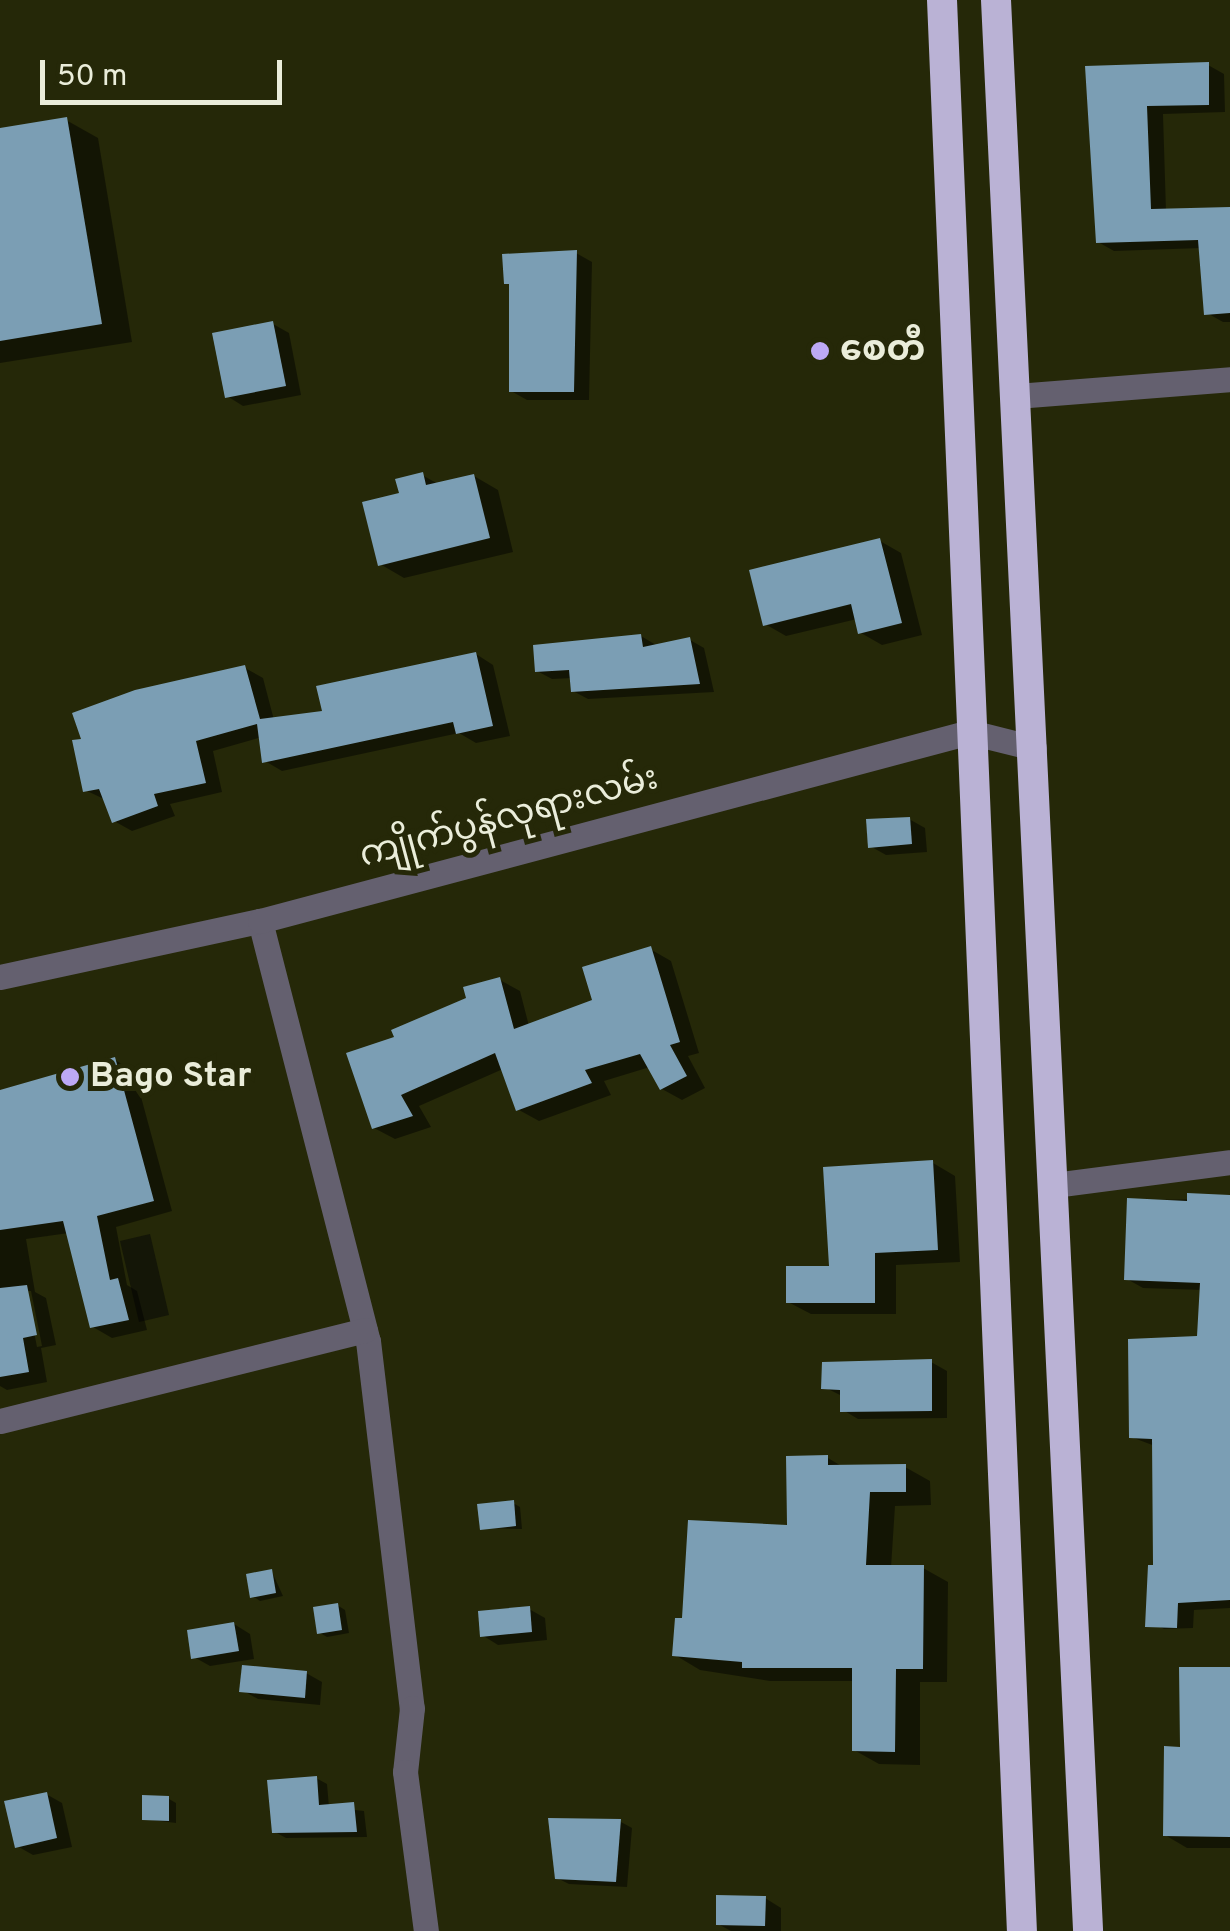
<!DOCTYPE html>
<meta charset="utf-8">
<style>
body{margin:0}
#map{position:relative;width:1230px;height:1931px;overflow:hidden;background:#252808;font-family:Overpass,"Noto Sans Myanmar",sans-serif}
div>[style]{position:absolute}
.water>*{inset:0;background:#141607}
.shadow>*{inset:0;background:#0007}
.building>*{inset:0;background:#7b9eb4}
.minor>*{height:25px;margin:-12.5px;padding:0 12.5px;transform-origin:12.5px;border-radius:12.5px;background:#64606f}
.highway>*{height:30px;margin:-15px;padding:0 15px;transform-origin:15px;border-radius:15px;background:#bab2d5}
.dots>*{width:28px;height:28px;translate:-50% -50%;box-sizing:border-box;border:5px solid #252808;border-radius:50%}
span{translate:-50% -50%;white-space:nowrap;text-align:center;line-height:1.15;-webkit-text-stroke:10px #252808;paint-order:stroke}
.poi-label{font-size:35px;color:#eaedda;font-weight:700}
.left{translate:0 -50%;text-align:left}
.street-label{font-size:35px;color:#eaedda}
.scale{position:absolute;left:40px;top:60px;width:242px;height:45px;box-sizing:border-box;border:5px solid #eaedda;border-top:0;padding-left:12px;font-size:30px;line-height:35px;white-space:nowrap;color:#eaedda;-webkit-text-stroke:8px #252808;paint-order:stroke}
</style>
<div id="map">
<div class="water">
<div style="clip-path:polygon(150px 1234px,169px 1315px,139px 1322px,120px 1241px)"></div>
</div>
<div class="shadow">
<div style="clip-path:polygon(1208px 65px,1224px 74px,1225px 112px,1163px 114px,1166px 211px,1230px 210px,1230px 322px,1223px 322px,1207px 313px,1202px 248px,1114px 251px,1098px 242px,1088px 69px)"></div>
<div style="clip-path:polygon(66px 120px,98px 138px,132px 342px,0 363px,0 131px)"></div>
<div style="clip-path:polygon(576px 253px,592px 262px,589px 400px,527px 400px,511px 391px)"></div>
<div style="clip-path:polygon(273px 324px,289px 333px,301px 395px,243px 406px,227px 396px)"></div>
<div style="clip-path:polygon(422px 475px,440px 485px,474px 476px,498px 490px,513px 552px,404px 578px,380px 564px,402px 495px)"></div>
<div style="clip-path:polygon(880px 541px,901px 553px,922px 635px,882px 645px,861px 633px,857px 619px,786px 636px,765px 624px)"></div>
<div style="clip-path:polygon(641px 636px,656px 645px,690px 640px,704px 648px,714px 692px,588px 699px,573px 691px,573px 678px,552px 679px,537px 671px)"></div>
<div style="clip-path:polygon(476px 654px,493px 665px,510px 736px,476px 743px,459px 733px,282px 771px,265px 761px,262px 737px,213px 751px,222px 792px,170px 804px,175px 816px,132px 831px,114px 821px,106px 800px,85px 790px,245px 668px,263px 678px,274px 720px,325px 713px)"></div>
<div style="clip-path:polygon(909px 819px,925px 828px,927px 852px,886px 855px,870px 846px)"></div>
<div style="clip-path:polygon(650px 949px,671px 961px,699px 1053px,688px 1056px,705px 1088px,682px 1100px,662px 1089px,650px 1067px,604px 1081px,611px 1095px,539px 1121px,519px 1110px,503px 1069px,419px 1106px,431px 1127px,395px 1139px,374px 1128px,398px 1038px,500px 980px,520px 991px,529px 1026px,595px 1002px)"></div>
<div style="clip-path:polygon(evenodd,115px 1060px,134px 1071px,172px 1211px,116px 1227px,127px 1285px,137px 1291px,147px 1330px,112px 1338px,93px 1327px,69px 1233px,26px 1239px,35px 1292px,46px 1298px,56px 1345px,41px 1348px,47px 1382px,7px 1390px,0 1386px,0 1094px,115px 1060px,26px 1291px,31px 1291px,42px 1346px,37px 1347px,26px 1291px)"></div>
<div style="clip-path:polygon(933px 1163px,955px 1176px,960px 1262px,896px 1265px,896px 1314px,811px 1314px,788px 1302px,832px 1269px)"></div>
<div style="clip-path:polygon(1230px 1199px,1230px 1608px,1194px 1610px,1193px 1628px,1164px 1629px,1148px 1620px,1155px 1568px,1155px 1446px,1131px 1437px,1199px 1339px,1202px 1290px,1143px 1288px,1127px 1279px,1130px 1200px)"></div>
<div style="clip-path:polygon(931px 1362px,947px 1371px,947px 1418px,858px 1419px,843px 1410px,842px 1396px,824px 1387px)"></div>
<div style="clip-path:polygon(828px 1458px,843px 1467px,905px 1467px,930px 1481px,931px 1505px,895px 1506px,891px 1568px,923px 1568px,948px 1582px,947px 1682px,920px 1682px,920px 1765px,879px 1764px,854px 1750px,855px 1681px,770px 1681px,700px 1670px,675px 1655px,684px 1621px,790px 1527px)"></div>
<div style="clip-path:polygon(513px 1503px,520px 1507px,522px 1529px,482px 1528px)"></div>
<div style="clip-path:polygon(272px 1572px,283px 1596px,260px 1601px,253px 1596px)"></div>
<div style="clip-path:polygon(337px 1605px,345px 1610px,349px 1633px,327px 1637px,320px 1633px)"></div>
<div style="clip-path:polygon(529px 1609px,545px 1618px,547px 1640px,498px 1645px,482px 1635px)"></div>
<div style="clip-path:polygon(234px 1624px,250px 1634px,254px 1659px,210px 1666px,194px 1657px)"></div>
<div style="clip-path:polygon(1230px 1669px,1230px 1848px,1187px 1848px,1165px 1835px,1182px 1749px)"></div>
<div style="clip-path:polygon(306px 1673px,322px 1682px,320px 1705px,258px 1699px,242px 1690px)"></div>
<div style="clip-path:polygon(316px 1778px,327px 1784px,329px 1807px,364px 1811px,367px 1837px,286px 1838px,275px 1832px)"></div>
<div style="clip-path:polygon(46px 1794px,62px 1803px,72px 1847px,33px 1855px,17px 1846px)"></div>
<div style="clip-path:polygon(169px 1799px,176px 1803px,176px 1823px,144px 1819px)"></div>
<div style="clip-path:polygon(621px 1822px,632px 1828px,627px 1887px,569px 1884px,557px 1878px)"></div>
<div style="clip-path:polygon(765px 1898px,781px 1908px,781px 1931px,731px 1931px,718px 1924px)"></div>
</div>
<div class="building">
<div style="clip-path:polygon(1209px 62px,1209px 105px,1147px 106px,1151px 209px,1230px 207px,1230px 313px,1204px 315px,1198px 240px,1096px 243px,1085px 66px)"></div>
<div style="clip-path:polygon(67px 117px,102px 324px,0 341px,0 128px)"></div>
<div style="clip-path:polygon(577px 250px,574px 392px,509px 392px,509px 284px,504px 284px,502px 254px)"></div>
<div style="clip-path:polygon(273px 321px,286px 386px,225px 398px,212px 333px)"></div>
<div style="clip-path:polygon(423px 472px,426px 485px,474px 474px,490px 538px,378px 566px,362px 502px,399px 493px,395px 479px)"></div>
<div style="clip-path:polygon(880px 538px,902px 623px,858px 634px,851px 604px,763px 626px,749px 570px)"></div>
<div style="clip-path:polygon(641px 634px,643px 647px,690px 637px,700px 684px,571px 692px,569px 670px,535px 672px,533px 645px)"></div>
<div style="clip-path:polygon(476px 652px,493px 726px,456px 734px,453px 722px,262px 763px,257px 724px,196px 741px,206px 783px,154px 794px,158px 806px,112px 823px,99px 789px,83px 792px,72px 740px,81px 739px,72px 713px,135px 690px,245px 665px,260px 719px,322px 711px,316px 686px)"></div>
<div style="clip-path:polygon(910px 817px,912px 844px,868px 848px,866px 819px)"></div>
<div style="clip-path:polygon(651px 946px,680px 1042px,670px 1045px,687px 1076px,660px 1090px,640px 1054px,585px 1070px,592px 1083px,516px 1111px,495px 1053px,401px 1095px,413px 1116px,372px 1129px,346px 1053px,394px 1037px,391px 1030px,466px 998px,463px 987px,500px 977px,514px 1029px,592px 1000px,582px 967px)"></div>
<div style="clip-path:polygon(115px 1057px,154px 1201px,97px 1216px,110px 1280px,118px 1278px,129px 1320px,90px 1328px,63px 1221px,0 1230px,0 1090px)"></div>
<div style="clip-path:polygon(933px 1160px,938px 1250px,875px 1253px,875px 1303px,786px 1303px,786px 1266px,829px 1266px,823px 1167px)"></div>
<div style="clip-path:polygon(1187px 1193px,1230px 1195px,1230px 1600px,1178px 1603px,1177px 1628px,1145px 1627px,1148px 1565px,1153px 1565px,1152px 1439px,1129px 1438px,1128px 1339px,1197px 1336px,1200px 1283px,1124px 1280px,1127px 1198px,1187px 1201px)"></div>
<div style="clip-path:polygon(27px 1285px,37px 1335px,23px 1338px,29px 1372px,0 1377px,0 1288px)"></div>
<div style="clip-path:polygon(932px 1359px,932px 1411px,840px 1412px,840px 1390px,821px 1389px,822px 1362px)"></div>
<div style="clip-path:polygon(828px 1455px,828px 1465px,906px 1464px,906px 1492px,870px 1492px,866px 1565px,924px 1565px,923px 1669px,896px 1669px,895px 1752px,852px 1751px,852px 1668px,742px 1668px,742px 1662px,672px 1656px,675px 1618px,682px 1618px,688px 1520px,787px 1525px,786px 1456px)"></div>
<div style="clip-path:polygon(514px 1500px,516px 1526px,480px 1530px,477px 1504px)"></div>
<div style="clip-path:polygon(272px 1569px,276px 1593px,250px 1598px,246px 1574px)"></div>
<div style="clip-path:polygon(338px 1603px,342px 1630px,317px 1634px,313px 1607px)"></div>
<div style="clip-path:polygon(530px 1606px,532px 1632px,480px 1637px,478px 1611px)"></div>
<div style="clip-path:polygon(234px 1622px,239px 1651px,191px 1659px,187px 1630px)"></div>
<div style="clip-path:polygon(242px 1665px,307px 1671px,305px 1698px,239px 1692px)"></div>
<div style="clip-path:polygon(1179px 1667px,1230px 1667px,1230px 1837px,1163px 1836px,1164px 1746px,1180px 1747px)"></div>
<div style="clip-path:polygon(317px 1776px,319px 1805px,354px 1802px,357px 1832px,272px 1833px,267px 1780px)"></div>
<div style="clip-path:polygon(47px 1792px,57px 1838px,15px 1848px,4px 1801px)"></div>
<div style="clip-path:polygon(142px 1795px,169px 1796px,169px 1821px,142px 1820px)"></div>
<div style="clip-path:polygon(548px 1818px,621px 1819px,616px 1882px,555px 1879px)"></div>
<div style="clip-path:polygon(716px 1895px,766px 1896px,765px 1926px,716px 1925px)"></div>
</div>
<div class="minor">
<div style="left:1016px;top:396px;width:215px;rotate:-4.5deg"></div>
<div style="left:260px;top:921px;width:434px;rotate:75.6deg"></div>
<div style="left:368px;top:1341px;width:370px;rotate:83.2deg"></div>
<div style="left:412px;top:1708px;width:64px;rotate:96.2deg"></div>
<div style="left:405px;top:1772px;width:160px;rotate:82.5deg"></div>
<div style="left:0;top:977px;width:266px;rotate:-12.2deg"></div>
<div style="left:260px;top:921px;width:735px;rotate:-14.91deg"></div>
<div style="left:970px;top:732px;width:66px;rotate:14deg"></div>
<div style="left:1054px;top:1185px;width:177px;rotate:-7.4deg"></div>
<div style="left:0;top:1421px;width:376px;rotate:-14deg"></div>
</div>
<div class="highway">
<div style="left:942px;top:0;width:1933px;rotate:87.63deg"></div>
<div style="left:996px;top:0;width:1933px;rotate:87.27deg"></div>
</div>
<div class="dots">
<div style="left:820px;top:351px;background:#bda9f5"></div>
<div style="left:70px;top:1077px;background:#bda9f5"></div>
</div>
<div class="poi-label">
<span class="left" style="left:840px;top:351px">စေတီ</span>
<span class="left" style="left:90px;top:1077px">Bago Star</span>
</div>
<div class="street-label">
<span style="left:509px;top:818px;rotate:-15deg">ကျိုက်ပွန်လုရားလမ်း</span>
</div>
<div class="scale">50 m</div>
</div>
